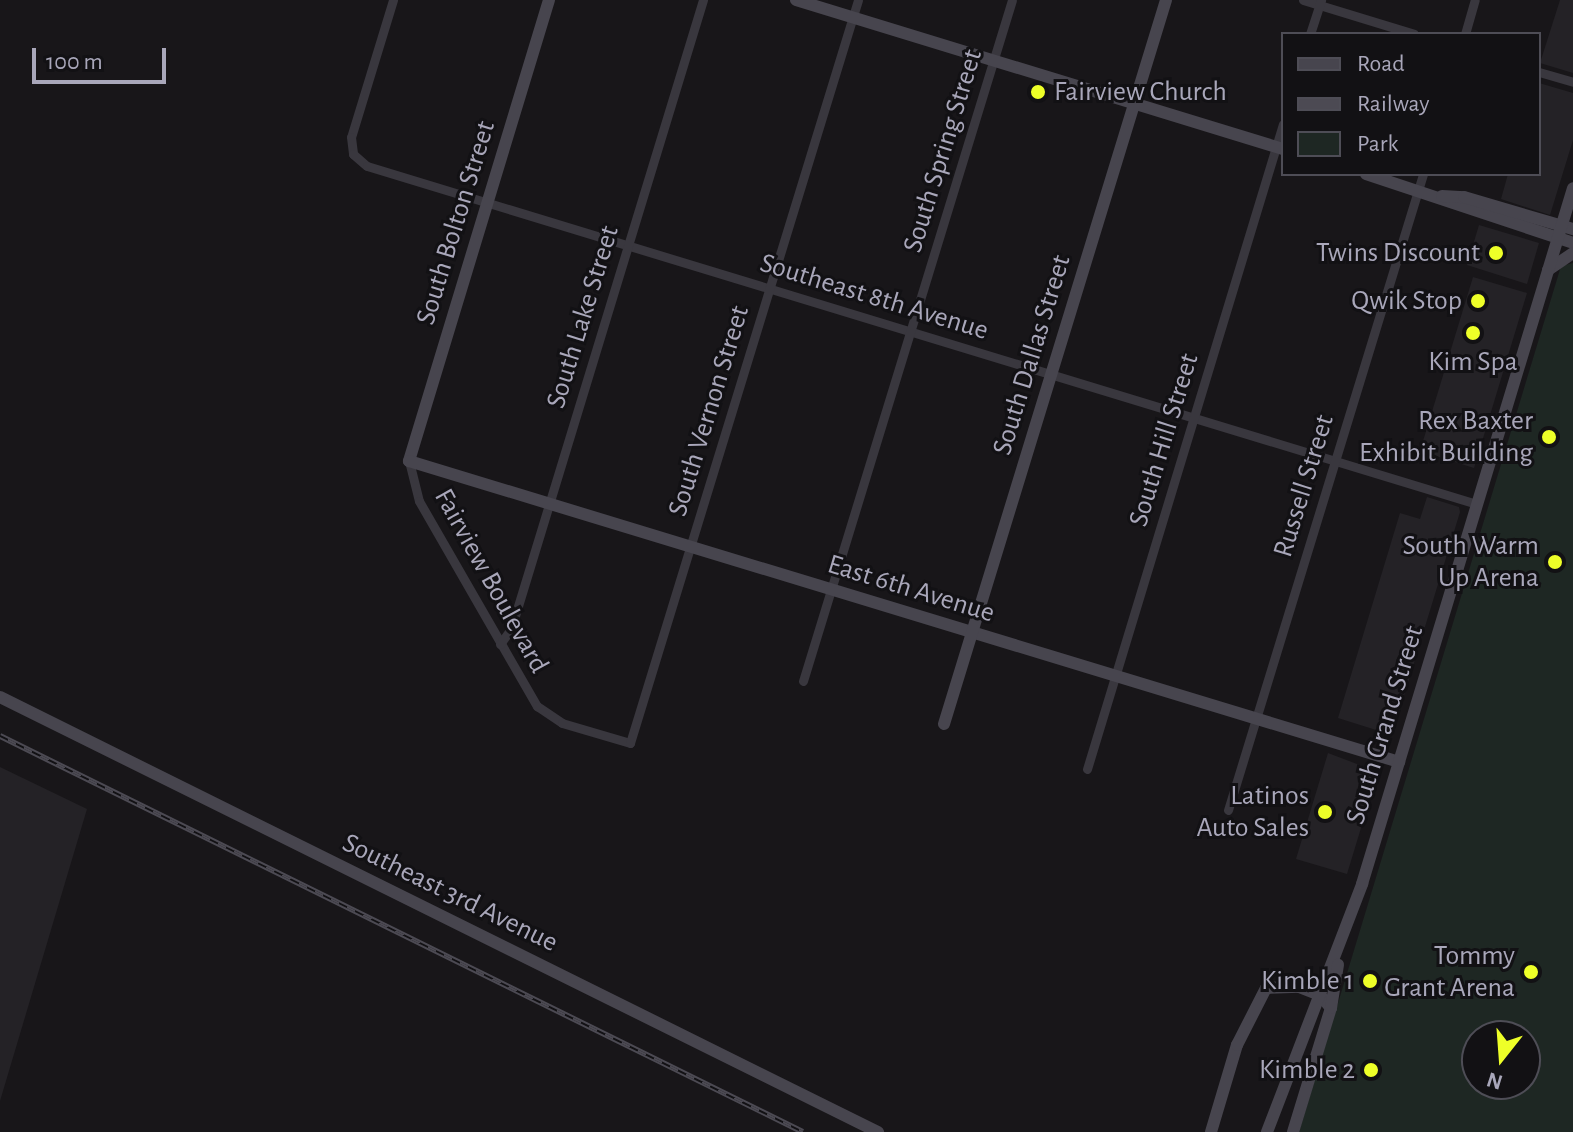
<!DOCTYPE html>
<style>
body{margin:0}
#map{position:relative;width:1573px;height:1132px;overflow:hidden;background:#181619;font-family:"Alegreya Sans",sans-serif}
div>[style]{position:absolute}
.built>*{inset:0;background:#242226}
.green>*{inset:0;background:#1e2723}
.street>*{height:9px;margin:-4.5px;padding:0 4.5px;transform-origin:4.5px;border-radius:4.5px;background:#39373e}
.secondary>*{height:12px;margin:-6px;padding:0 6px;transform-origin:6px;border-radius:6px;background:#47454e}
.rail>*{height:6px;margin-top:-3px;transform-origin:0;background:repeating-linear-gradient(90deg,#121114 0 9px,#4c4a53 0 18px);box-sizing:border-box;border-block:2px solid #4c4a53}
.dots>*{width:22px;height:22px;translate:-50% -50%;box-sizing:border-box;border:4px solid #121114;border-radius:50%}
span{translate:-50% -50%;white-space:nowrap;text-align:center;line-height:1.15;-webkit-text-stroke:6px #121114;paint-order:stroke}
.poi-label{font-size:28px;color:#a9a7ba}
.left{translate:0 -50%;text-align:left}
.right{translate:-100% -50%;text-align:right}
.street-label{font-size:28px;color:#a9a7ba}
.legend{position:absolute;left:1281px;top:32px;width:260px;height:144px;box-sizing:border-box;background:#121114;border:2px solid #4e4d56;margin:0;padding:10px 14px;list-style:none;font-size:24px;color:#a9a7ba}
.legend li{display:flex;align-items:center;gap:16px;height:40px}
.legend b{width:40px;border:2px solid #4e4d56}
.north{position:absolute;left:1461px;top:1020px;width:80px;height:80px;box-sizing:border-box;background:#121114;border:2px solid #4e4d56;border-radius:50%;rotate:197deg;font-size:22px;font-weight:700;line-height:32px;text-align:center;color:#a9a7ba}
.north::after{content:'';display:block;margin:auto;width:28px;height:36px;background:#eeff28;clip-path:polygon(50% 0,100% 100%,50% 72%,0 100%)}
.scale{position:absolute;left:32px;top:48px;width:134px;height:36px;box-sizing:border-box;border:4px solid #a9a7ba;border-top:0;padding-left:10px;font-size:24px;line-height:28px;white-space:nowrap;color:#a9a7ba;-webkit-text-stroke:6px #121114;paint-order:stroke}
</style>
<div id="map">
<div class="built">
<div style="clip-path:polygon(1560px 0,1573px 0,1573px 73px,1540px 63px)"></div>
<div style="clip-path:polygon(1539px 83px,1573px 93px,1573px 140px,1550px 215px,1501px 199px,1508px 174px,1539px 174px)"></div>
<div style="clip-path:polygon(1479px 225px,1539px 243px,1527px 284px,1467px 265px)"></div>
<div style="clip-path:polygon(1473px 277px,1527px 293px,1474px 468px,1420px 451px)"></div>
<div style="clip-path:polygon(1427px 497px,1459px 507px,1460px 512px,1392px 735px,1338px 718px,1400px 513px,1420px 519px)"></div>
<div style="clip-path:polygon(1328px 753px,1378px 772px,1347px 874px,1296px 859px)"></div>
<div style="clip-path:polygon(0 767px,87px 809px,0 1101px)"></div>
</div>
<div class="green">
<div style="clip-path:polygon(evenodd,1573px 263px,1573px 1132px,1299px 1132px,1561px 266px,1573px 263px,1477px 1036px,1525px 1036px,1525px 1084px,1477px 1084px,1477px 1036px)"></div>
</div>
<div class="street">
<div style="left:393px;top:0;width:143px;rotate:107deg"></div>
<div style="left:351px;top:137px;width:17px;rotate:83deg"></div>
<div style="left:353px;top:154px;width:18px;rotate:41deg"></div>
<div style="left:367px;top:166px;width:1160px;rotate:16.94deg"></div>
<div style="left:1303px;top:0;width:116px;rotate:17deg"></div>
<div style="left:1310px;top:34px;width:36px;rotate:-72deg"></div>
<div style="left:1465px;top:34px;width:35px;rotate:-74deg"></div>
<div style="left:1539px;top:72px;width:35px;rotate:16deg"></div>
<div style="left:409px;top:461px;width:41px;rotate:76deg"></div>
<div style="left:419px;top:501px;width:237px;rotate:60.1deg"></div>
<div style="left:537px;top:706px;width:30px;rotate:34deg"></div>
<div style="left:562px;top:723px;width:71px;rotate:16.4deg"></div>
<div style="left:630px;top:743px;width:777px;rotate:-72.94deg"></div>
<div style="left:500px;top:644px;width:19px;rotate:-54deg"></div>
<div style="left:511px;top:629px;width:658px;rotate:-73.03deg"></div>
<div style="left:803px;top:681px;width:712px;rotate:-72.94deg"></div>
<div style="left:1087px;top:769px;width:674px;rotate:-73.1deg"></div>
<div style="left:1228px;top:810px;width:665px;rotate:-72.95deg"></div>
</div>
<div class="secondary">
<div style="left:549px;top:0;width:482px;rotate:106.9deg"></div>
<div style="left:409px;top:461px;width:1035px;rotate:16.91deg"></div>
<div style="left:796px;top:0;width:509px;rotate:17.01deg"></div>
<div style="left:1366px;top:174px;width:218px;rotate:18.4deg"></div>
<div style="left:1442px;top:196px;width:22px;rotate:3deg"></div>
<div style="left:1464px;top:197px;width:114px;rotate:16.4deg"></div>
<div style="left:1548px;top:270px;width:30px;rotate:-34deg"></div>
<div style="left:0;top:697px;width:980px;rotate:26.36deg"></div>
<div style="left:944px;top:724px;width:757px;rotate:-72.95deg"></div>
<div style="left:1211px;top:1132px;width:91px;rotate:-73.4deg"></div>
<div style="left:1237px;top:1045px;width:64px;rotate:-63deg"></div>
<div style="left:1266px;top:988px;width:33px;rotate:-2deg"></div>
<div style="left:1299px;top:987px;width:22px;rotate:21deg"></div>
<div style="left:1320px;top:995px;width:17px;rotate:50deg"></div>
<div style="left:1267px;top:1132px;width:266px;rotate:-69deg"></div>
<div style="left:1362px;top:884px;width:727px;rotate:-73.13deg"></div>
<div style="left:1293px;top:1132px;width:130px;rotate:-73deg"></div>
<div style="left:1331px;top:1008px;width:44px;rotate:-80.8deg"></div>
</div>
<div class="rail">
<div style="left:0;top:736px;width:895px;rotate:26.25deg"></div>
</div>
<div class="dots">
<div style="left:1038px;top:92px;background:#eeff28"></div>
<div style="left:1496px;top:253px;background:#eeff28"></div>
<div style="left:1478px;top:301px;background:#eeff28"></div>
<div style="left:1473px;top:333px;background:#eeff28"></div>
<div style="left:1549px;top:437px;background:#eeff28"></div>
<div style="left:1555px;top:562px;background:#eeff28"></div>
<div style="left:1325px;top:812px;background:#eeff28"></div>
<div style="left:1531px;top:972px;background:#eeff28"></div>
<div style="left:1370px;top:981px;background:#eeff28"></div>
<div style="left:1371px;top:1070px;background:#eeff28"></div>
</div>
<div class="poi-label">
<span class="left" style="left:1054px;top:92px">Fairview Church</span>
<span class="right" style="left:1480px;top:253px">Twins Discount</span>
<span class="right" style="left:1462px;top:301px">Qwik Stop</span>
<span style="left:1473px;top:362px">Kim Spa</span>
<span class="right" style="left:1533px;top:437px">Rex Baxter<br>Exhibit Building</span>
<span class="right" style="left:1539px;top:562px">South Warm<br>Up Arena</span>
<span class="right" style="left:1309px;top:812px">Latinos<br>Auto Sales</span>
<span class="right" style="left:1515px;top:972px">Tommy<br>Grant Arena</span>
<span class="right" style="left:1354px;top:981px">Kimble 1</span>
<span class="right" style="left:1355px;top:1070px">Kimble 2</span>
</div>
<div class="street-label">
<span style="left:943px;top:151px;rotate:-73deg">South Spring Street</span>
<span style="left:456px;top:223px;rotate:-73deg">South Bolton Street</span>
<span style="left:874px;top:297px;rotate:17deg">Southeast 8th Avenue</span>
<span style="left:583px;top:317px;rotate:-73deg">South Lake Street</span>
<span style="left:1032px;top:355px;rotate:-73deg">South Dallas Street</span>
<span style="left:709px;top:411px;rotate:-73deg">South Vernon Street</span>
<span style="left:1164px;top:440px;rotate:-73deg">South Hill Street</span>
<span style="left:1304px;top:486px;rotate:-73deg">Russell Street</span>
<span style="left:491px;top:581px;rotate:61deg">Fairview Boulevard</span>
<span style="left:911px;top:589px;rotate:17deg">East 6th Avenue</span>
<span style="left:1385px;top:725px;rotate:-73deg">South Grand Street</span>
<span style="left:450px;top:893px;rotate:26deg">Southeast 3rd Avenue</span>
</div>
<ul class="legend">
<li><b style="height:10px;background:#47454e"></b>Road</li>
<li><b style="height:10px;background:#4c4a53"></b>Railway</li>
<li><b style="height:22px;background:#1e2723"></b>Park</li>
</ul>
<div class="north">N</div>
<div class="scale">100 m</div>
</div>
